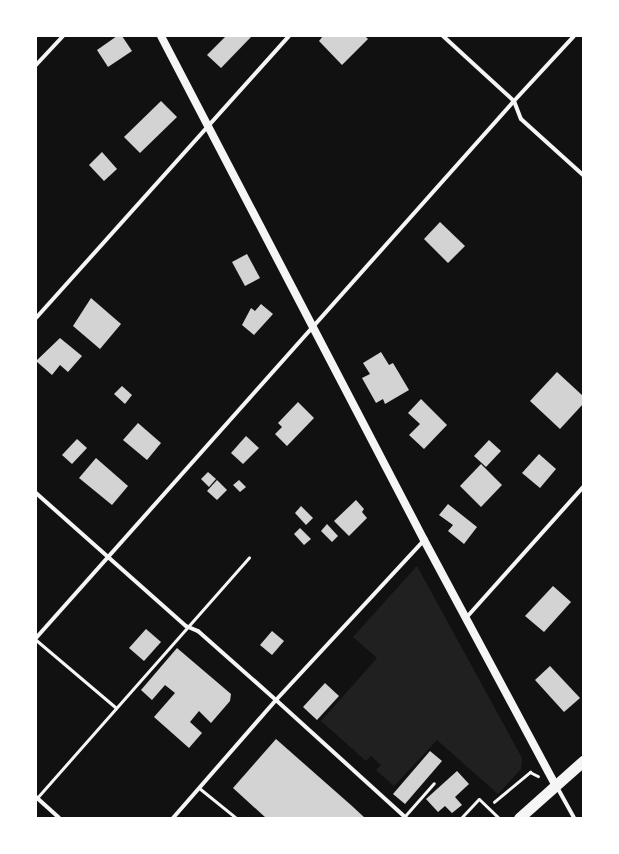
<!DOCTYPE html>
<style>
body{margin:0}
#map{position:relative;width:619px;height:854px;overflow:hidden;background:#111;font-family:"Nunito Sans",sans-serif}
div>[style]{position:absolute}
.green>*{inset:0;background:#202020}
.building>*{inset:0;background:#d3d3d3}
.path>*{height:2.5px;margin:-1.25px;padding:0 1.25px;transform-origin:1.25px;border-radius:1.25px;background:#f5f5f5}
.service>*{height:3px;margin:-1.5px;padding:0 1.5px;transform-origin:1.5px;border-radius:1.5px;background:#f5f5f5}
.minor>*{height:4px;margin:-2px;padding:0 2px;transform-origin:2px;border-radius:2px;background:#f5f5f5}
.secondary>*{height:8px;margin:-4px;padding:0 4px;transform-origin:4px;border-radius:4px;background:#f5f5f5}
.trunk>*{height:11px;margin:-5.5px;padding:0 5.5px;transform-origin:5.5px;border-radius:5.5px;background:#f5f5f5}
span{translate:-50% -50%;white-space:nowrap;text-align:center;line-height:1.15;-webkit-text-stroke:4px #fff;paint-order:stroke}
.frame{position:absolute;inset:0;border:37px solid #fff;pointer-events:none}
</style>
<div id="map">
<div class="green">
<div style="clip-path:polygon(417px 566px,522px 758px,521px 769px,498px 794px,437px 740px,394px 786px,376px 770px,381px 765px,371px 756px,366px 761px,321px 721px,377px 658px,353px 637px)"></div>
</div>
<div class="building">
<div style="clip-path:polygon(117px 36px,122px 36px,132px 51px,108px 67px,97px 50px)"></div>
<div style="clip-path:polygon(226px 36px,252px 36px,221px 68px,207px 55px)"></div>
<div style="clip-path:polygon(323px 36px,365px 36px,368px 39px,342px 65px,319px 41px)"></div>
<div style="clip-path:polygon(161px 101px,177px 117px,140px 153px,124px 137px)"></div>
<div style="clip-path:polygon(102px 152px,117px 169px,104px 181px,89px 165px)"></div>
<div style="clip-path:polygon(440px 222px,465px 246px,448px 263px,424px 239px)"></div>
<div style="clip-path:polygon(247px 254px,260px 278px,245px 286px,232px 262px)"></div>
<div style="clip-path:polygon(91px 298px,121px 324px,100px 349px,73px 326px)"></div>
<div style="clip-path:polygon(261px 304px,273px 314px,254px 335px,242px 325px,251px 308px,255px 311px)"></div>
<div style="clip-path:polygon(60px 338px,82px 356px,68px 372px,60px 365px,52px 375px,36px 361px)"></div>
<div style="clip-path:polygon(381px 352px,389px 365px,393px 363px,409px 390px,385px 404px,383px 399px,376px 403px,362px 378px,370px 374px,363px 363px)"></div>
<div style="clip-path:polygon(557px 372px,583px 396px,583px 404px,560px 429px,530px 401px)"></div>
<div style="clip-path:polygon(122px 386px,132px 395px,125px 404px,114px 394px)"></div>
<div style="clip-path:polygon(421px 399px,447px 425px,424px 449px,409px 435px,420px 424px,408px 413px)"></div>
<div style="clip-path:polygon(298px 402px,314px 418px,287px 446px,275px 434px,282px 427px,278px 423px)"></div>
<div style="clip-path:polygon(138px 423px,161px 443px,147px 460px,123px 440px)"></div>
<div style="clip-path:polygon(246px 436px,259px 448px,243px 464px,231px 453px)"></div>
<div style="clip-path:polygon(77px 439px,87px 448px,72px 464px,62px 455px)"></div>
<div style="clip-path:polygon(489px 440px,501px 451px,486px 467px,474px 456px)"></div>
<div style="clip-path:polygon(539px 454px,556px 469px,540px 488px,522px 473px)"></div>
<div style="clip-path:polygon(96px 458px,128px 486px,112px 505px,79px 478px)"></div>
<div style="clip-path:polygon(481px 464px,502px 485px,481px 507px,460px 486px)"></div>
<div style="clip-path:polygon(208px 472px,216px 479px,209px 487px,201px 479px)"></div>
<div style="clip-path:polygon(217px 480px,227px 490px,217px 500px,207px 491px)"></div>
<div style="clip-path:polygon(239px 480px,246px 487px,240px 492px,233px 485px)"></div>
<div style="clip-path:polygon(356px 500px,364px 509px,362px 512px,367px 518px,349px 536px,334px 521px)"></div>
<div style="clip-path:polygon(448px 504px,477px 527px,464px 544px,448px 531px,453px 525px,439px 515px)"></div>
<div style="clip-path:polygon(301px 506px,313px 518px,306px 525px,295px 513px)"></div>
<div style="clip-path:polygon(327px 524px,338px 536px,332px 542px,321px 531px)"></div>
<div style="clip-path:polygon(300px 528px,311px 539px,304px 545px,294px 534px)"></div>
<div style="clip-path:polygon(553px 586px,571px 602px,544px 632px,525px 616px)"></div>
<div style="clip-path:polygon(146px 629px,161px 642px,144px 661px,129px 648px)"></div>
<div style="clip-path:polygon(272px 631px,284px 641px,272px 655px,260px 645px)"></div>
<div style="clip-path:polygon(177px 648px,231px 694px,230px 701px,211px 723px,199px 711px,190px 722px,202px 733px,189px 748px,154px 717px,175px 693px,165px 685px,152px 700px,141px 690px)"></div>
<div style="clip-path:polygon(550px 666px,580px 698px,564px 712px,535px 680px)"></div>
<div style="clip-path:polygon(325px 683px,339px 696px,317px 720px,303px 707px)"></div>
<div style="clip-path:polygon(276px 739px,352px 806px,365px 818px,266px 818px,233px 788px)"></div>
<div style="clip-path:polygon(430px 751px,442px 761px,405px 804px,393px 794px)"></div>
<div style="clip-path:polygon(457px 771px,469px 784px,455px 797px,462px 805px,452px 813px,445px 806px,438px 812px,426px 799px)"></div>
</div>
<div class="path">
<div style="left:494px;top:802px;width:47px;rotate:-39.8deg"></div>
<div style="left:530px;top:772px;width:9px;rotate:27deg"></div>
</div>
<div class="service">
<div style="left:36px;top:640px;width:104px;rotate:40.3deg"></div>
<div style="left:199px;top:788px;width:48px;rotate:39deg"></div>
<div style="left:36px;top:799px;width:322px;rotate:-48.6deg"></div>
<div style="left:404px;top:817px;width:45px;rotate:-48.6deg"></div>
<div style="left:461px;top:818px;width:26px;rotate:-47deg"></div>
<div style="left:479px;top:799px;width:28px;rotate:44deg"></div>
</div>
<div class="minor">
<div style="left:443px;top:36px;width:96px;rotate:42.5deg"></div>
<div style="left:514px;top:101px;width:19px;rotate:69deg"></div>
<div style="left:521px;top:119px;width:84px;rotate:42.1deg"></div>
<div style="left:36px;top:65px;width:40px;rotate:-47deg"></div>
<div style="left:36px;top:318px;width:379px;rotate:-48.1deg"></div>
<div style="left:36px;top:493px;width:200px;rotate:41.6deg"></div>
<div style="left:186px;top:626px;width:13px;rotate:23deg"></div>
<div style="left:198px;top:631px;width:104px;rotate:41.5deg"></div>
<div style="left:276px;top:700px;width:176px;rotate:42.2deg"></div>
<div style="left:466px;top:618px;width:176px;rotate:-48.2deg"></div>
<div style="left:36px;top:638px;width:719px;rotate:-48.33deg"></div>
<div style="left:514px;top:101px;width:88px;rotate:-47.3deg"></div>
<div style="left:557px;top:787px;width:35px;rotate:61deg"></div>
<div style="left:36px;top:797px;width:31px;rotate:42deg"></div>
<div style="left:173px;top:818px;width:157px;rotate:-48.9deg"></div>
<div style="left:276px;top:700px;width:218px;rotate:-47.2deg"></div>
</div>
<div class="secondary">
<div style="left:161px;top:36px;width:568px;rotate:62.44deg"></div>
<div style="left:424px;top:540px;width:279px;rotate:61.8deg"></div>
</div>
<div class="trunk">
<div style="left:519px;top:818px;width:86px;rotate:-41.7deg"></div>
</div>
<div class="frame"></div>
</div>
